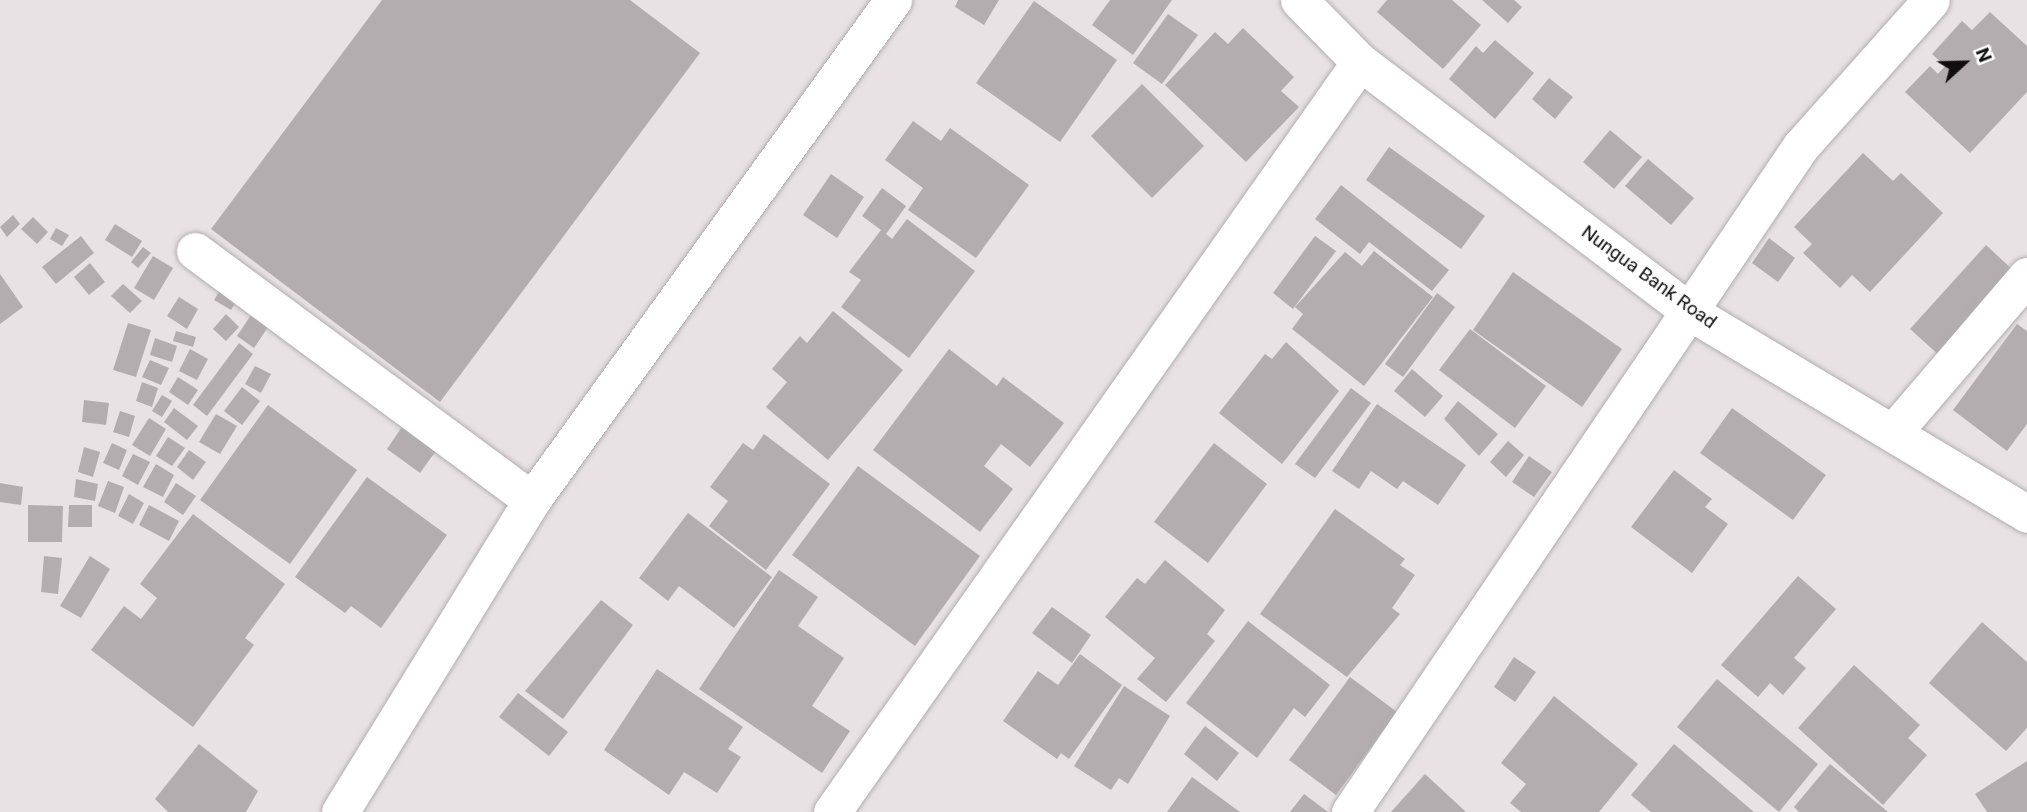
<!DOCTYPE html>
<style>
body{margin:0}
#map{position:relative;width:2027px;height:812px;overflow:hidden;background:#e8e2e4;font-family:Roboto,sans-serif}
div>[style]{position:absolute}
.building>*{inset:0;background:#b3adaf}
.roads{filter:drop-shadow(0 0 2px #b3adaf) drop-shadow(0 0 2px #b3adaf)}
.street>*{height:37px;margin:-18.5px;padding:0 18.5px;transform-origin:18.5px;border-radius:18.5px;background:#fff}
span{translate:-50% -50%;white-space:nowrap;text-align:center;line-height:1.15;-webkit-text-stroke:5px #fff;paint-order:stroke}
.street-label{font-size:19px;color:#100e0e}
.north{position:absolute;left:1929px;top:28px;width:70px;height:70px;-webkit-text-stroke:5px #fff;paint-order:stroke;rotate:68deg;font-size:19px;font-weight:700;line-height:28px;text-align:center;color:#100e0e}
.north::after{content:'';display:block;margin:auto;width:24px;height:32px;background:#100e0e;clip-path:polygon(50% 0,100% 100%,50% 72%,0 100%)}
</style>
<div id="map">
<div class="building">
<div style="clip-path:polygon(382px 0,630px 0,700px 53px,440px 402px,211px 229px)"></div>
<div style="clip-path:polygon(958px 0,999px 0,984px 25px,955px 7px)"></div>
<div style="clip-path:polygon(1110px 0,1172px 0,1133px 55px,1092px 25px)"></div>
<div style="clip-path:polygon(1387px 0,1452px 0,1481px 25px,1443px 69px,1377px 12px)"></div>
<div style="clip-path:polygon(1482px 0,1514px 0,1522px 7px,1508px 23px)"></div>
<div style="clip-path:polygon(1034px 1px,1117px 60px,1060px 142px,976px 83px)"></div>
<div style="clip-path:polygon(1990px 12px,2027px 46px,2027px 92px,1970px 153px,1905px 92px,1930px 66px,1938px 74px,1945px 66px,1932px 54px,1962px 21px,1972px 30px)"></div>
<div style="clip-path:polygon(1168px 14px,1198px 35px,1162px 84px,1133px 63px)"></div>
<div style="clip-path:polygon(1243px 28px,1294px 77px,1281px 91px,1299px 107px,1246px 162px,1165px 85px,1215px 32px,1228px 44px)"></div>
<div style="clip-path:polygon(1495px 40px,1534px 73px,1495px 119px,1449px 79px,1476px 46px,1483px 53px)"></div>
<div style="clip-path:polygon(1549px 78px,1573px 97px,1555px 119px,1532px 99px)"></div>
<div style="clip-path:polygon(1142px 84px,1204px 146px,1152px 198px,1091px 136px)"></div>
<div style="clip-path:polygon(913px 121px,941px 141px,950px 128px,1029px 185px,976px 258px,908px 210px,923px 188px,885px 160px)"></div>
<div style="clip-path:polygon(1610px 130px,1642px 157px,1614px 189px,1583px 162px)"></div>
<div style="clip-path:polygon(1389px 147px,1485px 216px,1461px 249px,1366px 180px)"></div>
<div style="clip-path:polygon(1863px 153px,1893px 181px,1901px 173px,1943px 213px,1870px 292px,1852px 275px,1840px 288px,1803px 253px,1812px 244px,1794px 227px)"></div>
<div style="clip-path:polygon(1648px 159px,1694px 198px,1671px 225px,1625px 186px)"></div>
<div style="clip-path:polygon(831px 174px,864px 197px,837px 238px,803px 215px)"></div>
<div style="clip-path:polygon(1341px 185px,1449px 270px,1432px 291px,1369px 242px,1360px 254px,1315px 219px)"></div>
<div style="clip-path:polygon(882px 188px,906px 206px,886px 234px,892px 239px,907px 219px,975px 271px,909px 358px,841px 307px,861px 280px,849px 272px,881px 230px,862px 216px)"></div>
<div style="clip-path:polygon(13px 215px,20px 224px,7px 237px,0 227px)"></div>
<div style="clip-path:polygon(33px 217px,48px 232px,37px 244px,21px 229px)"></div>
<div style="clip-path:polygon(115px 224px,142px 241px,132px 257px,105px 240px)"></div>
<div style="clip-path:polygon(56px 228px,69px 235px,62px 246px,50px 239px)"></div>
<div style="clip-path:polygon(81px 236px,94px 253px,56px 284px,42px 267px)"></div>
<div style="clip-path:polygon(1315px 236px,1336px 251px,1293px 309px,1273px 293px)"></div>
<div style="clip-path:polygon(1769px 238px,1795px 258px,1778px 282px,1752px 263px)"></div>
<div style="clip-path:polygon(1986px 245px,2015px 272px,1940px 356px,1910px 329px)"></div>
<div style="clip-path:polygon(143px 247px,151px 253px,138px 268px,131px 262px)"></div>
<div style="clip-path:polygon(1374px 251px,1433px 297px,1364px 386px,1292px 329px,1303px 314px,1295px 307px,1345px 252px,1362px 266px)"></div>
<div style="clip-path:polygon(153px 256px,173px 268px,154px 300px,134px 288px)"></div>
<div style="clip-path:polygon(90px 263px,105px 282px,89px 295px,74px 277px)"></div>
<div style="clip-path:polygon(1513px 272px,1622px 349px,1582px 407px,1473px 330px)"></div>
<div style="clip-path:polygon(0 274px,23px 307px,0 324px)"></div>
<div style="clip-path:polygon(123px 284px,142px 301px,130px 313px,111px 296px)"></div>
<div style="clip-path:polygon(223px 285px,240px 295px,231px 310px,214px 300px)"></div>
<div style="clip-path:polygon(1437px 293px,1455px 307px,1403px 377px,1385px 364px)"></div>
<div style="clip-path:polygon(179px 297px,198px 309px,187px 329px,167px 316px)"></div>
<div style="clip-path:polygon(255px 309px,272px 321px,254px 348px,237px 336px)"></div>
<div style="clip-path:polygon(833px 311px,903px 370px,828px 460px,766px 407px,787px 382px,772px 369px,800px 336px,807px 343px)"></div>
<div style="clip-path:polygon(226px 314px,239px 327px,226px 341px,213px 329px)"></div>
<div style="clip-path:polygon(128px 323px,151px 330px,136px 377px,113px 370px)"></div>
<div style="clip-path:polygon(2017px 324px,2027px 331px,2027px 424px,2007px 451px,1953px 410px)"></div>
<div style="clip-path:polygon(1470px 329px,1546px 386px,1515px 428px,1439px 370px)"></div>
<div style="clip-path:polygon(176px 331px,196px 337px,193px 347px,173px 341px)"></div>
<div style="clip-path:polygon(155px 338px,177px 346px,172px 362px,150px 355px)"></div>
<div style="clip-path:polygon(1286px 342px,1339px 391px,1282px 464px,1219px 413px,1265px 354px,1272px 359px)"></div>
<div style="clip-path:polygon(239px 343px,253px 354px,207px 416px,193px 405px)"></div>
<div style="clip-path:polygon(190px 349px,208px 359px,197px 380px,179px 371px)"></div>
<div style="clip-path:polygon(949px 349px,997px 386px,1003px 377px,1064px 423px,1030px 467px,1001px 444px,984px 466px,1013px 489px,980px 532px,873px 450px)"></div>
<div style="clip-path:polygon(150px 360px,169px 368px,161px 385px,142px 377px)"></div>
<div style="clip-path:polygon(255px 366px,271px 374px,261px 393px,245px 384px)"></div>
<div style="clip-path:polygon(1412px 369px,1443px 396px,1425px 417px,1394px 391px)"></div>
<div style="clip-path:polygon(178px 377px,198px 390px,188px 405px,169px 392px)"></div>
<div style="clip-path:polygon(142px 382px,158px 388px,152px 407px,136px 401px)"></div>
<div style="clip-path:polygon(242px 387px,260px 401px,242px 425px,224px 411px)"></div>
<div style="clip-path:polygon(1351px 388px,1371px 403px,1315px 478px,1295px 464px)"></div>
<div style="clip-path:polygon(162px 395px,172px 401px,162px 417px,152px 411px)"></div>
<div style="clip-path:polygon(84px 400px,109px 403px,106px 425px,82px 422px)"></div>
<div style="clip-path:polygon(1458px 401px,1498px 434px,1479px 456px,1444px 419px)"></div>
<div style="clip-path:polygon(1377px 404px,1466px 465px,1438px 505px,1403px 481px,1397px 489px,1371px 471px,1359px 489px,1332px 471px)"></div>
<div style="clip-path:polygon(268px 405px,357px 470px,290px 564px,200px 500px)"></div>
<div style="clip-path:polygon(174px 408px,198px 426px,187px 440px,164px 422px)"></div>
<div style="clip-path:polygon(1732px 408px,1826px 475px,1793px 520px,1700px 453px)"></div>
<div style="clip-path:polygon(120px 411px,135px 416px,129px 437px,113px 432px)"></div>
<div style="clip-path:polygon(216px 414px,237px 426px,220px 454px,199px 442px)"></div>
<div style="clip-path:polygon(149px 418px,166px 429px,150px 456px,132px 445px)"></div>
<div style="clip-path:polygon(404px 424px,438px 448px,420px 473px,387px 449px)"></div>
<div style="clip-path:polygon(764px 434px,830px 484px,766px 570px,709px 526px,728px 501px,710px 487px,743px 443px,753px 450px)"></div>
<div style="clip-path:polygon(168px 437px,185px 448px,172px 466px,156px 456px)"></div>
<div style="clip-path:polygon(1508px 441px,1524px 455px,1506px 477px,1490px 462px)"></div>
<div style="clip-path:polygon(112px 443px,127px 450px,119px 470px,103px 463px)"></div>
<div style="clip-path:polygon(1214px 443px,1267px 484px,1208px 563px,1154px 522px)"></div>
<div style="clip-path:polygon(84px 447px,100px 452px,93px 477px,78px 472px)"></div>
<div style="clip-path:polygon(189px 450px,206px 462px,193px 480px,177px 467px)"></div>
<div style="clip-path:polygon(133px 454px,150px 462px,138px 485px,122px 476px)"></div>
<div style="clip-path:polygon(1529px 456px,1552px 472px,1534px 497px,1512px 482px)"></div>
<div style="clip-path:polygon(156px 464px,174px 475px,163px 497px,143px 487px)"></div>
<div style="clip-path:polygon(858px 466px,980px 556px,915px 646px,792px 555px)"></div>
<div style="clip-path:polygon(1674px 470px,1712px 499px,1705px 507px,1728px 524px,1692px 573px,1631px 527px)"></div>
<div style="clip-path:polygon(367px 477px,447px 535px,381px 628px,351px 606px,345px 613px,295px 577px)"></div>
<div style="clip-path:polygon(76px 479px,98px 484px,95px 501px,74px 497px)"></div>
<div style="clip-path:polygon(108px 481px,124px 487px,115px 513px,98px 506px)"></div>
<div style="clip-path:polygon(0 483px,23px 487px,21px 505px,0 502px)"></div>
<div style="clip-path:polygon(176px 483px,196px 496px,183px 515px,164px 502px)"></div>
<div style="clip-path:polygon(129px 494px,144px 503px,133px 524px,118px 516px)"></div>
<div style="clip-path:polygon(28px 505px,63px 506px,62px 542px,28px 542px)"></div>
<div style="clip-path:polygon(69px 505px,92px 505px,92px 527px,68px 527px)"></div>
<div style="clip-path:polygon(149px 505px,179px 521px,169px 541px,139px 525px)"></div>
<div style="clip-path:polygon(1335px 509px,1405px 559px,1400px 565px,1415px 575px,1392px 608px,1400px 614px,1347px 677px,1260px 614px)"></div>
<div style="clip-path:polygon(688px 513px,772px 577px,734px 628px,679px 586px,668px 601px,639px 578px)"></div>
<div style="clip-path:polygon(193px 514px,285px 584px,245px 638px,254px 645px,193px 727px,91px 650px,124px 606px,141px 619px,157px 598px,140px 584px)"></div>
<div style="clip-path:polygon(44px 556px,62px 558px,58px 594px,41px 592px)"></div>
<div style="clip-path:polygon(90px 556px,110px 569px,81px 618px,60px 606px)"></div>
<div style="clip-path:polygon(1165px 560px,1225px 610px,1207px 634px,1215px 641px,1166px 702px,1137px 679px,1155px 658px,1105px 617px,1137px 578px,1145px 584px)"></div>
<div style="clip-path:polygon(779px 570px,818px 597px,798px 626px,844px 658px,812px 706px,850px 731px,822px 773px,699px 689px)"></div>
<div style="clip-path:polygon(1798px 576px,1836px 609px,1794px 658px,1806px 668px,1783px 695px,1770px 683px,1758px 697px,1721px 665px)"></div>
<div style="clip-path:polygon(601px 600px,633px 625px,563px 719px,525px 691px)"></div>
<div style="clip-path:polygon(1052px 607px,1091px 635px,1072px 663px,1032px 633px)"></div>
<div style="clip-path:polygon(1248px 621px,1330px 685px,1305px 717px,1294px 708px,1257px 758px,1186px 703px)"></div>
<div style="clip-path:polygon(1982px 622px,2027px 662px,2027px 728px,2006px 751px,1929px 683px)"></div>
<div style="clip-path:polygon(1080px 654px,1122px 685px,1069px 759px,1061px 753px,1057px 759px,1003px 721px,1038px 671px,1058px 685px)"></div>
<div style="clip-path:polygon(1514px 657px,1536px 672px,1515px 702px,1494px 687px)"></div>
<div style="clip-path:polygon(1854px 665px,1920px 725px,1908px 738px,1927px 755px,1883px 805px,1798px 728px)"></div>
<div style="clip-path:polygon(657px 669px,743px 727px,728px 749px,741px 757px,717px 793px,684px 772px,669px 795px,604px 750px)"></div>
<div style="clip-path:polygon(1350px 677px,1397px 712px,1336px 795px,1289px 760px)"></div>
<div style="clip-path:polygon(1717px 679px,1818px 764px,1779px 812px,1677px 727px)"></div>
<div style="clip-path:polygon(1124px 686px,1170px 716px,1128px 784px,1119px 778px,1111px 790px,1074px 766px)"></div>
<div style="clip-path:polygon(518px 693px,568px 732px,549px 756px,499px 717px)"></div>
<div style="clip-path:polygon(1554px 696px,1638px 764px,1599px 812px,1521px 812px,1510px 803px,1526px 784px,1501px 763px)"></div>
<div style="clip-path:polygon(1205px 726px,1239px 753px,1217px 781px,1184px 754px)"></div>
<div style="clip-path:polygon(199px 744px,258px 791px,246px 812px,168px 812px,155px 799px)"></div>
<div style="clip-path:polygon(1674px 744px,1754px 812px,1651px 812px,1631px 795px)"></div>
<div style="clip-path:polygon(2027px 761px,2027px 812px,1987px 812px,1975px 794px)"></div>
<div style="clip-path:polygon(1830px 764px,1888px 812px,1799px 812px,1794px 807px)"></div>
<div style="clip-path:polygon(1425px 774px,1466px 812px,1391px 812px)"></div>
<div style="clip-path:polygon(1192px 777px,1240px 812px,1167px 812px)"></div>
<div style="clip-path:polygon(1304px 794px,1328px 812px,1290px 812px)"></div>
</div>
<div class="roads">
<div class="street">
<div style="left:1299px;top:0;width:87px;rotate:45.5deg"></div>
<div style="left:1360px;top:62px;width:414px;rotate:37.1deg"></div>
<div style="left:1690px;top:312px;width:393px;rotate:30.9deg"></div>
<div style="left:195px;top:251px;width:419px;rotate:36.5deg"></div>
<div style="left:1895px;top:430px;width:203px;rotate:-49.4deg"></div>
<div style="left:340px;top:812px;width:366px;rotate:-58.4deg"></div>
<div style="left:532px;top:500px;width:617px;rotate:-54.17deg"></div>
<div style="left:832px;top:812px;width:917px;rotate:-54.85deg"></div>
<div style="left:1350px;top:812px;width:804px;rotate:-55.9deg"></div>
<div style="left:1801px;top:146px;width:195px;rotate:-48.3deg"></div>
</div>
</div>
<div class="street-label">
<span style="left:1649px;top:277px;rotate:36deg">Nungua Bank Road</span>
</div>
<div class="north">N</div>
</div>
